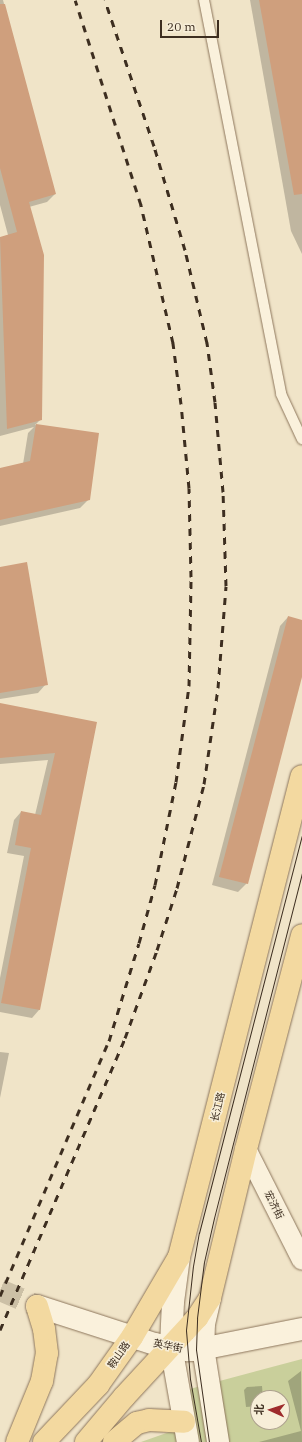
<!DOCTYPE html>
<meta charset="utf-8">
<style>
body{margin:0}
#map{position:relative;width:302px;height:1442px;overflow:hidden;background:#f0e4c8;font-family:"IBM Plex Serif","Noto Sans SC",serif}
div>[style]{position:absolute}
.green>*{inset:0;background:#c9cf9b}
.shadow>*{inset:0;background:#0003}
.building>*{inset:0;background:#cf9f7d}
.secondary-tunnel>*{height:22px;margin-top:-11px;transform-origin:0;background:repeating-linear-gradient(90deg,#ccc0a6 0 22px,transparent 0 33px)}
.roads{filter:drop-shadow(0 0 1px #8d765c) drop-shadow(0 0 1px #8d765c)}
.lane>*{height:10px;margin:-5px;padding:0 5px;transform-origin:5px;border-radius:5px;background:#faf1dc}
.street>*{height:20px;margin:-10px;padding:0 10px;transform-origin:10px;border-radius:10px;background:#faf1dc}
.secondary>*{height:22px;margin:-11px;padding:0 11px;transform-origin:11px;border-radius:11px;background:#faf1dc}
.primary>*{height:22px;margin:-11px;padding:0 11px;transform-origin:11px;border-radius:11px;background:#f3d9a0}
.tram>*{height:1px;margin:-0.5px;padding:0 0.5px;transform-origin:0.5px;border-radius:0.5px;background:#3d2e20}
.rail>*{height:3px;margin-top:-1.5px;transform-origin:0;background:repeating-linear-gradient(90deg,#3d2e20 0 7px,transparent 0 14px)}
span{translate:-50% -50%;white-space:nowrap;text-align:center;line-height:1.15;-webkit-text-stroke:3px #f7eed8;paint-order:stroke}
.street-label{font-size:10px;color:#3d2e20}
.north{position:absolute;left:250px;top:1390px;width:40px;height:40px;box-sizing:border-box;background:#f7eed8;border:1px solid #ada18e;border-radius:50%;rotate:273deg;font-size:11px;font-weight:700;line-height:16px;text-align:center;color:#3d2e20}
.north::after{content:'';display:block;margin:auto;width:14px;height:18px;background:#9e2a2b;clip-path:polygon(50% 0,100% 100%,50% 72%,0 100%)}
.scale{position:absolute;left:160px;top:20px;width:59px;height:18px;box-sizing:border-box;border:2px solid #3d2e20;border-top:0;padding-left:5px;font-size:12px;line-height:14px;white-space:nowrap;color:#3d2e20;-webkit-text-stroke:3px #f7eed8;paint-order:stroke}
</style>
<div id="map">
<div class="green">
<div style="clip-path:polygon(evenodd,302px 1359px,302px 1442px,141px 1442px,192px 1424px,186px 1390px,302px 1359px,258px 1398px,282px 1398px,282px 1422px,258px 1422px,258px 1398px)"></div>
</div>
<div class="shadow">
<div style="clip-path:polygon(0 0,3px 0,55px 194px,47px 202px,29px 207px,41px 419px,35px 425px,98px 434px,89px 499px,80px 508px,0 526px,0 469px,23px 464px,28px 433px,34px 427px,0 436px,0 238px,8px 235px,0 205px)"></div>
<div style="clip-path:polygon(250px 0,302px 0,302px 254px,291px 231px)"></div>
<div style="clip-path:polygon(0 568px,46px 684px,38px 693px,0 699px)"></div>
<div style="clip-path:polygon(288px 617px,302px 621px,302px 673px,247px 883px,238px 892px,212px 885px,280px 626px)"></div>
<div style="clip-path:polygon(0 704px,96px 723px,39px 1010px,32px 1018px,0 1012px,0 978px,24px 856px,7px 853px,14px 820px,21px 812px,35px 815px,48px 760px,0 764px)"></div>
<div style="clip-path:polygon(0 1052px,9px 1053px,0 1098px)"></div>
<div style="clip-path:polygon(301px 1371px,302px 1442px,259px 1442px,301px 1431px,288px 1381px)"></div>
<div style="clip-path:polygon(262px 1386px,263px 1398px,258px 1398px,258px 1406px,246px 1407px,244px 1390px,247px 1387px)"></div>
</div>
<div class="building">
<div style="clip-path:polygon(259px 0,302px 0,302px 194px,294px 195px)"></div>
<div style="clip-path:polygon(0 4px,5px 4px,56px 194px,29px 202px,44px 255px,42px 420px,7px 429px,0 237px,17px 232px,0 168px)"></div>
<div style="clip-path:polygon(36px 424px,99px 433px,90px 500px,0 520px,0 468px,30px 461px)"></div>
<div style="clip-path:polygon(27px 562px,48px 685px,0 693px,0 567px)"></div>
<div style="clip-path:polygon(288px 616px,302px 620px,302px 677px,248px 884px,219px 877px)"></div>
<div style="clip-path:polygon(0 703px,97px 722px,40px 1010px,1px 1003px,31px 848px,15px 845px,21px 811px,41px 815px,55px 753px,0 758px)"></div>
</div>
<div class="secondary-tunnel">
<div style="left:0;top:1290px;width:40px;rotate:23.4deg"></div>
</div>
<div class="roads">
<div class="lane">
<div style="left:204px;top:0;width:401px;rotate:78.9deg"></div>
<div style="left:281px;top:394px;width:50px;rotate:65deg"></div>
</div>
<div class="street">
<div style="left:246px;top:1149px;width:124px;rotate:63.2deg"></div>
</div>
<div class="secondary">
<div style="left:179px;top:1257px;width:45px;rotate:97.6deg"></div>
<div style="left:173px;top:1302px;width:44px;rotate:92.6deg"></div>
<div style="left:171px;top:1346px;width:97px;rotate:80deg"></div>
<div style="left:210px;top:1298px;width:26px;rotate:103deg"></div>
<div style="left:204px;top:1323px;width:25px;rotate:92deg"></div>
<div style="left:203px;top:1348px;width:95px;rotate:80.9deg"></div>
<div style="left:37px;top:1306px;width:124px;rotate:17.9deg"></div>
<div style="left:155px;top:1344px;width:33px;rotate:11deg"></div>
<div style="left:187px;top:1350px;width:9px"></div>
<div style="left:196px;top:1350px;width:108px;rotate:-11.2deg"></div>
</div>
<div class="primary">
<div style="left:17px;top:1442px;width:66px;rotate:-67.7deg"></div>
<div style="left:42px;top:1381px;width:28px;rotate:-80deg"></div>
<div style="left:47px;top:1353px;width:24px;rotate:-97deg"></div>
<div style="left:44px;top:1329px;width:24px;rotate:-107deg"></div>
<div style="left:44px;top:1442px;width:79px;rotate:-46.5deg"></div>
<div style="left:98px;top:1385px;width:59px;rotate:-54.7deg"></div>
<div style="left:132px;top:1337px;width:93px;rotate:-59.6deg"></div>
<div style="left:179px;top:1257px;width:496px;rotate:-75.7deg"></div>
<div style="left:86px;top:1442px;width:59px;rotate:-49.8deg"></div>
<div style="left:124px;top:1397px;width:108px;rotate:-47.3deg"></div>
<div style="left:197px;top:1318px;width:24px;rotate:-57deg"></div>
<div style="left:210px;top:1298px;width:153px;rotate:-76.4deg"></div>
<div style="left:246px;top:1149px;width:221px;rotate:-75.3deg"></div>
<div style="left:114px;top:1442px;width:30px;rotate:-40deg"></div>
<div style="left:137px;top:1423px;width:12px;rotate:-14deg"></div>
<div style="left:149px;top:1420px;width:35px;rotate:3deg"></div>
</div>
</div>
<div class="tram">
<div style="left:201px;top:1442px;width:64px;rotate:-99.9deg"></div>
<div style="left:190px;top:1379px;width:49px;rotate:-94.7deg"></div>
<div style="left:186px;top:1330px;width:64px;rotate:-83.8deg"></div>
<div style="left:193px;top:1266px;width:34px;rotate:-80deg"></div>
<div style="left:199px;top:1233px;width:410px;rotate:-75.5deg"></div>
<div style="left:209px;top:1442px;width:93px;rotate:-98deg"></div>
<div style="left:196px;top:1350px;width:32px;rotate:-88deg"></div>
<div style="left:197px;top:1318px;width:56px;rotate:-82.9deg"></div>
<div style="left:204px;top:1262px;width:45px;rotate:-77.2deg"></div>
<div style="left:214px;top:1218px;width:357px;rotate:-75.7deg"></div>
</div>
<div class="rail">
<div style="left:0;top:1296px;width:277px;rotate:-66.9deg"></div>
<div style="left:109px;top:1041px;width:102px;rotate:-73deg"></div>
<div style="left:139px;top:943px;width:60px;rotate:-74.6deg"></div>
<div style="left:155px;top:885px;width:105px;rotate:-78.5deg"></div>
<div style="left:176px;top:782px;width:97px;rotate:-82.3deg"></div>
<div style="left:189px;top:686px;width:109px;rotate:-88.9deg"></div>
<div style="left:191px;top:577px;width:89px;rotate:-91.3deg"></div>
<div style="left:189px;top:488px;width:84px;rotate:-95.4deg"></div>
<div style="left:181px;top:404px;width:62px;rotate:-97.5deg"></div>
<div style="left:173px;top:343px;width:142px;rotate:-103.1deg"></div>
<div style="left:141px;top:205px;width:215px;rotate:-107.8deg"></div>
<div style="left:0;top:1330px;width:318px;rotate:-66.8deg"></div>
<div style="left:125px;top:1038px;width:94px;rotate:-70deg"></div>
<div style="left:157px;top:950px;width:65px;rotate:-72.1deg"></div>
<div style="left:177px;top:888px;width:107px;rotate:-75.4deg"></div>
<div style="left:204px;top:784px;width:97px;rotate:-81.7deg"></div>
<div style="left:218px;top:688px;width:102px;rotate:-85.5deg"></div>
<div style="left:226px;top:586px;width:94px;rotate:-91.8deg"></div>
<div style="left:223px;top:492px;width:90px;rotate:-95.1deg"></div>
<div style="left:215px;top:402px;width:60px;rotate:-97.7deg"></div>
<div style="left:207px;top:343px;width:96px;rotate:-103.3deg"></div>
<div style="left:185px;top:250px;width:109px;rotate:-106.6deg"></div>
<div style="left:154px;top:146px;width:154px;rotate:-108.6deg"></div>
</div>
<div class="street-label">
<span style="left:218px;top:1107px;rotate:-76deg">长江路</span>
<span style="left:274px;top:1205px;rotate:63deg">宏济街</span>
<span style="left:168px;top:1346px;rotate:11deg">英华街</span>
<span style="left:119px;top:1355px;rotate:-55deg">鞍山路</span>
</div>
<div class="north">北</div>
<div class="scale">20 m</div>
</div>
